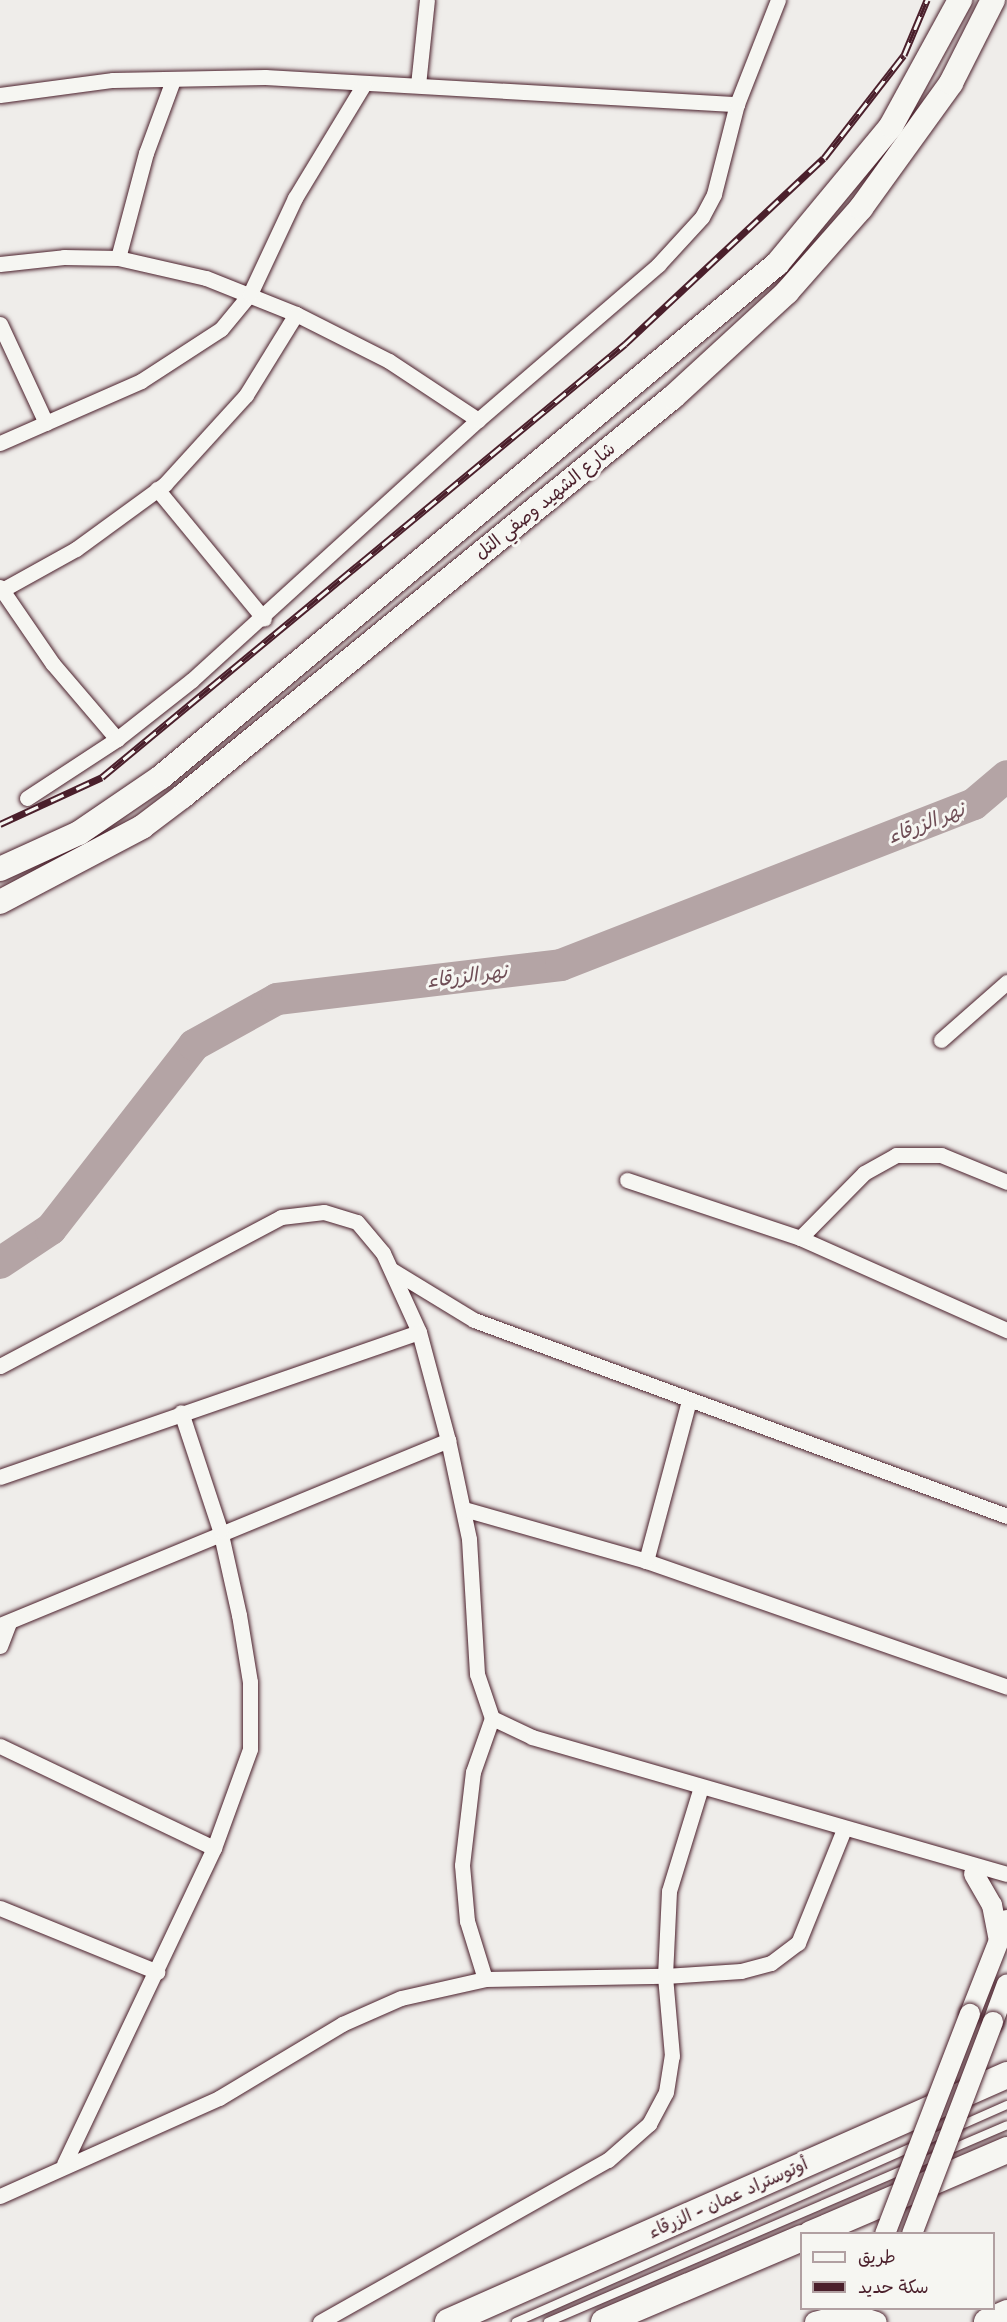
<!DOCTYPE html>
<meta charset="utf-8">
<style>
body{margin:0}
#map{position:relative;width:1007px;height:2322px;overflow:hidden;background:#efedea;font-family:Sriracha,"Playpen Sans Arabic",sans-serif}
div>[style]{position:absolute}
.river>*{height:32px;margin:-16px;padding:0 16px;transform-origin:16px;border-radius:16px;background:#b4a4a5}
.roads{filter:drop-shadow(0 0 2px #4a1f2b) drop-shadow(0 0 2px #4a1f2b)}
.service>*{height:8px;margin:-4px;padding:0 4px;transform-origin:4px;border-radius:4px;background:#f6f6f2}
.minor>*{height:15px;margin:-7.5px;padding:0 7.5px;transform-origin:7.5px;border-radius:7.5px;background:#f6f6f2}
.tertiary>*{height:20px;margin:-10px;padding:0 10px;transform-origin:10px;border-radius:10px;background:#f6f6f2}
.primary>*{height:24px;margin:-12px;padding:0 12px;transform-origin:12px;border-radius:12px;background:#f6f6f2}
.trunk>*{height:26px;margin:-13px;padding:0 13px;transform-origin:13px;border-radius:13px;background:#f6f6f2}
.rail>*{height:7px;margin-top:-3.5px;transform-origin:0;background:repeating-linear-gradient(90deg,#f6f6f2 0 14px,#4a1f2b 0 28px);box-sizing:border-box;border-block:2px solid #4a1f2b}
.bridges{filter:drop-shadow(0 0 2px #4a1f2b) drop-shadow(0 0 2px #4a1f2b)}
.tertiary-bridge>*{height:20px;margin:-10px;padding:0 10px;transform-origin:10px;border-radius:10px;background:#f6f6f2}
span{translate:-50% -50%;white-space:nowrap;text-align:center;line-height:1.15;-webkit-text-stroke:6px #f6f6f2;paint-order:stroke}
.street-label{font-size:18px;color:#4a1f2b}
.water-label{font-size:20px;color:#6f4e56;font-style:italic}
.legend{position:absolute;left:800px;top:2232px;width:195px;height:78px;box-sizing:border-box;background:#f6f6f2;border:2px solid #b1a0a2;margin:0;padding:8px 10px;list-style:none;font-size:18px;color:#4a1f2b}
.legend li{display:flex;align-items:center;gap:12px;height:30px}
.legend b{width:30px;border:2px solid #b1a0a2}
</style>
<div id="map">
<div class="river">
<div style="left:0;top:1263px;width:61px;rotate:-33.7deg"></div>
<div style="left:51px;top:1229px;width:233px;rotate:-52.1deg"></div>
<div style="left:194px;top:1045px;width:95px;rotate:-29deg"></div>
<div style="left:277px;top:999px;width:286px;rotate:-6.8deg"></div>
<div style="left:561px;top:965px;width:443px;rotate:-21.3deg"></div>
<div style="left:974px;top:804px;width:43px;rotate:-40.3deg"></div>
</div>
<div class="roads">
<div class="service">
<div style="left:516px;top:2322px;width:537px;rotate:-23.84deg"></div>
<div style="left:548px;top:2322px;width:499px;rotate:-23.2deg"></div>
</div>
<div class="minor">
<div style="left:418px;top:85px;width:85px;rotate:-84deg"></div>
<div style="left:0;top:95px;width:114px;rotate:-7.6deg"></div>
<div style="left:113px;top:80px;width:152px;rotate:-1.1deg"></div>
<div style="left:265px;top:77px;width:473px;rotate:3.3deg"></div>
<div style="left:118px;top:258px;width:109px;rotate:-75.1deg"></div>
<div style="left:146px;top:153px;width:78px;rotate:-69.7deg"></div>
<div style="left:0;top:264px;width:64px;rotate:-6.2deg"></div>
<div style="left:64px;top:257px;width:54px;rotate:1.1deg"></div>
<div style="left:118px;top:258px;width:90px;rotate:12.8deg"></div>
<div style="left:206px;top:278px;width:97px;rotate:21.8deg"></div>
<div style="left:296px;top:314px;width:104px;rotate:26.8deg"></div>
<div style="left:389px;top:361px;width:107px;rotate:33.5deg"></div>
<div style="left:0;top:324px;width:109px;rotate:65.1deg"></div>
<div style="left:0;top:443px;width:154px;rotate:-23.7deg"></div>
<div style="left:141px;top:381px;width:95px;rotate:-33deg"></div>
<div style="left:221px;top:329px;width:45px;rotate:-50.4deg"></div>
<div style="left:250px;top:294px;width:106px;rotate:-64.9deg"></div>
<div style="left:295px;top:198px;width:133px;rotate:-58.8deg"></div>
<div style="left:157px;top:489px;width:168px;rotate:50.5deg"></div>
<div style="left:0;top:587px;width:93px;rotate:55.5deg"></div>
<div style="left:53px;top:664px;width:99px;rotate:49.5deg"></div>
<div style="left:2px;top:590px;width:85px;rotate:-29deg"></div>
<div style="left:76px;top:549px;width:110px;rotate:-36.1deg"></div>
<div style="left:165px;top:484px;width:120px;rotate:-47.7deg"></div>
<div style="left:246px;top:395px;width:95px;rotate:-58.3deg"></div>
<div style="left:27px;top:798px;width:108px;rotate:-33.2deg"></div>
<div style="left:117px;top:739px;width:95px;rotate:-38.2deg"></div>
<div style="left:192px;top:680px;width:387px;rotate:-42.3deg"></div>
<div style="left:478px;top:420px;width:238px;rotate:-40.7deg"></div>
<div style="left:658px;top:265px;width:65px;rotate:-47.5deg"></div>
<div style="left:702px;top:217px;width:26px;rotate:-62deg"></div>
<div style="left:714px;top:194px;width:93px;rotate:-75.7deg"></div>
<div style="left:737px;top:104px;width:112px;rotate:-68.5deg"></div>
<div style="left:941px;top:1040px;width:88px;rotate:-41.3deg"></div>
<div style="left:627px;top:1180px;width:182px;rotate:18.5deg"></div>
<div style="left:800px;top:1238px;width:227px;rotate:24deg"></div>
<div style="left:800px;top:1238px;width:91px;rotate:-45.4deg"></div>
<div style="left:864px;top:1173px;width:37px;rotate:-29deg"></div>
<div style="left:896px;top:1155px;width:45px"></div>
<div style="left:941px;top:1155px;width:71px;rotate:22.2deg"></div>
<div style="left:392px;top:1270px;width:96px;rotate:31.4deg"></div>
<div style="left:474px;top:1320px;width:568px;rotate:20.19deg"></div>
<div style="left:0;top:1366px;width:318px;rotate:-27.9deg"></div>
<div style="left:281px;top:1217px;width:43px;rotate:-6.6deg"></div>
<div style="left:324px;top:1212px;width:34px;rotate:17deg"></div>
<div style="left:357px;top:1222px;width:40px;rotate:50deg"></div>
<div style="left:383px;top:1253px;width:87px;rotate:65.5deg"></div>
<div style="left:419px;top:1332px;width:112px;rotate:75deg"></div>
<div style="left:448px;top:1440px;width:101px;rotate:78deg"></div>
<div style="left:469px;top:1539px;width:135px;rotate:86.6deg"></div>
<div style="left:477px;top:1674px;width:46px;rotate:71.2deg"></div>
<div style="left:492px;top:1718px;width:44px;rotate:25.4deg"></div>
<div style="left:532px;top:1737px;width:494px;rotate:16.1deg"></div>
<div style="left:0;top:1477px;width:443px;rotate:-19.1deg"></div>
<div style="left:464px;top:1509px;width:189px;rotate:15.9deg"></div>
<div style="left:646px;top:1561px;width:382px;rotate:19.2deg"></div>
<div style="left:646px;top:1561px;width:166px;rotate:-75deg"></div>
<div style="left:0;top:1625px;width:485px;rotate:-22.4deg"></div>
<div style="left:0;top:1646px;width:26px;rotate:-69deg"></div>
<div style="left:0;top:1746px;width:237px;rotate:25.5deg"></div>
<div style="left:0;top:1908px;width:170px;rotate:22.1deg"></div>
<div style="left:485px;top:1979px;width:61px;rotate:-107.2deg"></div>
<div style="left:467px;top:1921px;width:56px;rotate:-95.1deg"></div>
<div style="left:462px;top:1865px;width:94px;rotate:-83.3deg"></div>
<div style="left:473px;top:1772px;width:57px;rotate:-70.6deg"></div>
<div style="left:64px;top:2164px;width:350px;rotate:-64.6deg"></div>
<div style="left:214px;top:1848px;width:105px;rotate:-70deg"></div>
<div style="left:250px;top:1749px;width:67px;rotate:-90deg"></div>
<div style="left:250px;top:1682px;width:68px;rotate:-99.3deg"></div>
<div style="left:239px;top:1615px;width:87px;rotate:-102.6deg"></div>
<div style="left:220px;top:1530px;width:124px;rotate:-108.3deg"></div>
<div style="left:0;top:2196px;width:240px;rotate:-24.1deg"></div>
<div style="left:219px;top:2098px;width:144px;rotate:-31deg"></div>
<div style="left:342px;top:2024px;width:64px;rotate:-23.8deg"></div>
<div style="left:401px;top:1998px;width:86px;rotate:-12.7deg"></div>
<div style="left:485px;top:1979px;width:180px;rotate:-1deg"></div>
<div style="left:665px;top:1976px;width:76px;rotate:-3.8deg"></div>
<div style="left:741px;top:1971px;width:31px;rotate:-15deg"></div>
<div style="left:771px;top:1963px;width:34px;rotate:-37deg"></div>
<div style="left:798px;top:1943px;width:123px;rotate:-68deg"></div>
<div style="left:320px;top:2322px;width:330px;rotate:-29.4deg"></div>
<div style="left:608px;top:2160px;width:55px;rotate:-41.3deg"></div>
<div style="left:649px;top:2124px;width:36px;rotate:-62deg"></div>
<div style="left:666px;top:2092px;width:36px;rotate:-81deg"></div>
<div style="left:672px;top:2056px;width:80px;rotate:-95deg"></div>
<div style="left:665px;top:1976px;width:85px;rotate:-87.3deg"></div>
<div style="left:669px;top:1891px;width:109px;rotate:-72.9deg"></div>
</div>
<div class="tertiary">
<div style="left:974px;top:1874px;width:36px;rotate:60deg"></div>
<div style="left:992px;top:1905px;width:36px;rotate:79deg"></div>
<div style="left:970px;top:2014px;width:101px;rotate:-68.5deg"></div>
<div style="left:993px;top:2022px;width:40px;rotate:-69.8deg"></div>
<div style="left:815px;top:2322px;width:35px;rotate:-15deg"></div>
<div style="left:849px;top:2313px;width:29px;rotate:18deg"></div>
</div>
<div class="primary">
<div style="left:0;top:869px;width:87px;rotate:-24.5deg"></div>
<div style="left:79px;top:833px;width:99px;rotate:-34.3deg"></div>
<div style="left:161px;top:777px;width:802px;rotate:-39.79deg"></div>
<div style="left:777px;top:264px;width:179px;rotate:-50.4deg"></div>
<div style="left:891px;top:126px;width:144px;rotate:-61.3deg"></div>
<div style="left:0;top:902px;width:161px;rotate:-27.8deg"></div>
<div style="left:142px;top:827px;width:51px;rotate:-37.1deg"></div>
<div style="left:183px;top:796px;width:632px;rotate:-39.16deg"></div>
<div style="left:673px;top:397px;width:155px;rotate:-42.6deg"></div>
<div style="left:787px;top:292px;width:112px;rotate:-48.6deg"></div>
<div style="left:861px;top:208px;width:154px;rotate:-54.2deg"></div>
<div style="left:951px;top:83px;width:93px;rotate:-63.2deg"></div>
</div>
<div class="trunk">
<div style="left:811px;top:2234px;width:213px;rotate:-23.2deg"></div>
<div style="left:448px;top:2322px;width:611px;rotate:-23.84deg"></div>
<div style="left:604px;top:2322px;width:215px;rotate:-23deg"></div>
<div style="left:987px;top:2322px;width:22px;rotate:-24deg"></div>
</div>
</div>
<div class="rail">
<div style="left:0;top:824px;width:112px;rotate:-24.7deg"></div>
<div style="left:102px;top:777px;width:679px;rotate:-39.62deg"></div>
<div style="left:625px;top:344px;width:272px;rotate:-43.1deg"></div>
<div style="left:824px;top:158px;width:130px;rotate:-52.2deg"></div>
<div style="left:904px;top:55px;width:60px;rotate:-67.3deg"></div>
</div>
<div class="bridges">
<div class="tertiary-bridge">
<div style="left:885px;top:2234px;width:236px;rotate:-68.9deg"></div>
<div style="left:912px;top:2234px;width:227px;rotate:-69.1deg"></div>
</div>
</div>
<div class="street-label">
<span style="left:545px;top:501px;rotate:-39deg">شارع الشهيد وصفي التل</span>
<span style="left:728px;top:2198px;rotate:-24deg">أوتوستراد عمان - الزرقاء</span>
</div>
<div class="water-label">
<span style="left:926px;top:823px;rotate:-21deg">نهر الزرقاء</span>
<span style="left:467px;top:976px;rotate:-7deg">نهر الزرقاء</span>
</div>
<ul class="legend">
<li><b style="height:8px;background:#f6f6f2"></b>طريق</li>
<li><b style="height:8px;background:#4a1f2b"></b>سكة حديد</li>
</ul>
</div>
